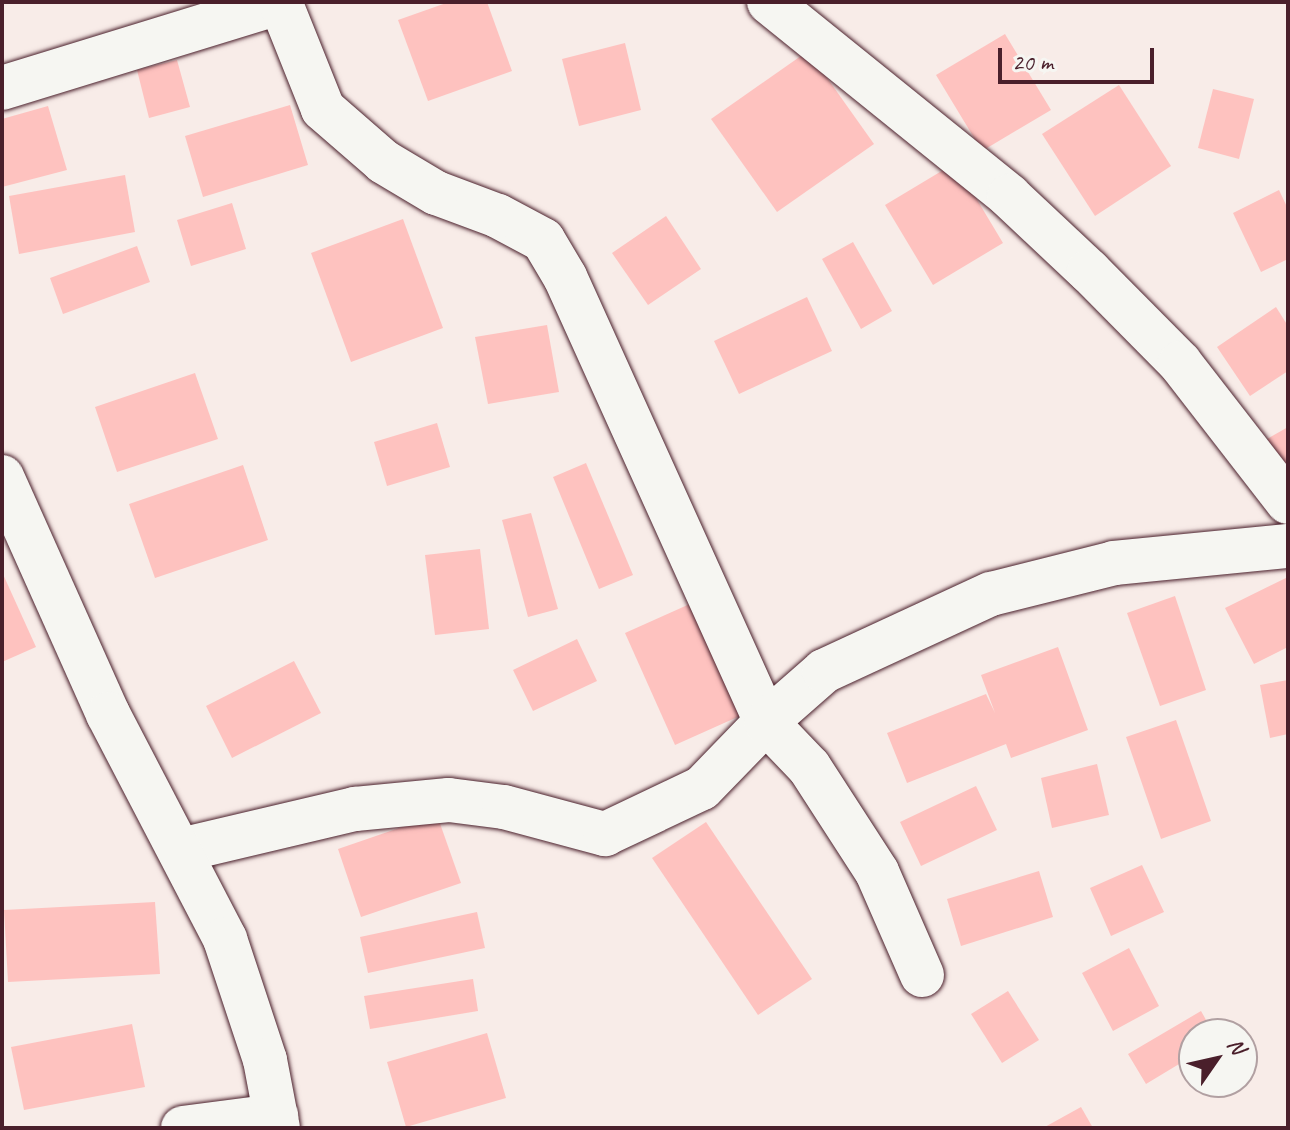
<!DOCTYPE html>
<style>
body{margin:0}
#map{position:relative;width:1290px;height:1130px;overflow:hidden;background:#f8ece8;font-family:Caveat,sans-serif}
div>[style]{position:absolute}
.building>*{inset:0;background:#fec2bf}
.roads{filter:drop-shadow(0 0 2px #4a1f2b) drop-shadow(0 0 2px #4a1f2b)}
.minor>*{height:44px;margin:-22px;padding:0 22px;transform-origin:22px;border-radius:22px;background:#f6f6f2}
.tertiary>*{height:44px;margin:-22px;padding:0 22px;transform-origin:22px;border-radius:22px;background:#f6f6f2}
span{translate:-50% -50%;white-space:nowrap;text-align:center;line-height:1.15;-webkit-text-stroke:6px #f6f6f2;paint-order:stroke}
.frame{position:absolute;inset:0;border:4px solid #4a1f2b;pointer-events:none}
.north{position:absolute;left:1178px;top:1018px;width:80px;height:80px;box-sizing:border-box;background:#f6f6f2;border:2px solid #b1a0a2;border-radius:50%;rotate:56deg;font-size:22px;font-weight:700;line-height:32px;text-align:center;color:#4a1f2b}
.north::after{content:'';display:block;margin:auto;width:28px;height:36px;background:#4a1f2b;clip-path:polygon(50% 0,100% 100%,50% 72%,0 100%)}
.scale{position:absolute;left:998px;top:48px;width:156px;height:36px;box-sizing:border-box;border:4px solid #4a1f2b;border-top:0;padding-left:10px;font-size:24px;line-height:28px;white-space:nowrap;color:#4a1f2b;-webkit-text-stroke:6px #f6f6f2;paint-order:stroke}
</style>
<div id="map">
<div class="building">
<div style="clip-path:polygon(449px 2px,487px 2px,512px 71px,428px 101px,398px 20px)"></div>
<div style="clip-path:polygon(1005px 34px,1051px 110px,982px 151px,936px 75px)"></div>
<div style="clip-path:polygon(625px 43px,641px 110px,579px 126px,562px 59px)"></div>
<div style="clip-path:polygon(808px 51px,874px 144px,777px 212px,711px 119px)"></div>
<div style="clip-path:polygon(177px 60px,190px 107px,149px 118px,137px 70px)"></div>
<div style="clip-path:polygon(1119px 85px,1171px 166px,1095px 216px,1042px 134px)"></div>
<div style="clip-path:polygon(1213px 89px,1254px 99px,1239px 159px,1198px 148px)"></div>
<div style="clip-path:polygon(290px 105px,308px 165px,203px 197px,185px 136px)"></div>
<div style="clip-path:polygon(48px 106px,67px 170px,2px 187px,2px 119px)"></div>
<div style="clip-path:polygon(955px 163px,1003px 243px,933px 285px,885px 205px)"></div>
<div style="clip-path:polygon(125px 175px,135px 232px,19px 254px,9px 196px)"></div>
<div style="clip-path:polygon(1279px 190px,1288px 209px,1288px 259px,1261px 272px,1233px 213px)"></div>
<div style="clip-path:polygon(232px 203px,246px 249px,191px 266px,177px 220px)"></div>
<div style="clip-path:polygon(666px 216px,701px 269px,648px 305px,612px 253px)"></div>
<div style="clip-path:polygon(403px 219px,443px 328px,351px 362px,311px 253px)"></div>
<div style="clip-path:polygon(853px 242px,892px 311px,861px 329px,822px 259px)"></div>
<div style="clip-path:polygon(137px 246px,150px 282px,63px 314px,50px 278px)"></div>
<div style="clip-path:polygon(807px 297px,832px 351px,739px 394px,714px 341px)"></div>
<div style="clip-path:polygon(1276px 307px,1288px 326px,1288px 371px,1250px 396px,1217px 347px)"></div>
<div style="clip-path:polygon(547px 325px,559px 392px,488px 404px,475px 337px)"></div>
<div style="clip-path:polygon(195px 373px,218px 439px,117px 472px,95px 407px)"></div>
<div style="clip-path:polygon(437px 423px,450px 467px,387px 486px,374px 442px)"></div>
<div style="clip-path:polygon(1288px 427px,1288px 469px,1267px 439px)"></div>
<div style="clip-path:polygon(586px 463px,633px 575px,599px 589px,553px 477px)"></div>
<div style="clip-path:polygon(243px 465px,268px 540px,155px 578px,129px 504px)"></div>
<div style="clip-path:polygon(531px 513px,558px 609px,528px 617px,502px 520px)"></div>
<div style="clip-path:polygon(480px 549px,489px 629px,435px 635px,425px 555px)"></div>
<div style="clip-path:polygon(2px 572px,36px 647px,2px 662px)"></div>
<div style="clip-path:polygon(1288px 577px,1288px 647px,1254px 664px,1225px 608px)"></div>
<div style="clip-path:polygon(1175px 596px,1206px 690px,1160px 706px,1127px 613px)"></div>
<div style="clip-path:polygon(692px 603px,742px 715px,675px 745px,625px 633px)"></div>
<div style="clip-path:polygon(577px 639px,597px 681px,533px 711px,513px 670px)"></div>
<div style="clip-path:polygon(1058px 647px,1088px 730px,1011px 758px,1006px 744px,907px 783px,887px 733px,986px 694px,995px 713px,981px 675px)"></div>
<div style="clip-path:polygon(294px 661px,321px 713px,232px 758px,206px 706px)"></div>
<div style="clip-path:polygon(1288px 680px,1288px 734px,1270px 738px,1260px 685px)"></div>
<div style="clip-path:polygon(1176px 720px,1211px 821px,1161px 839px,1126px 737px)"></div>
<div style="clip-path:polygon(1097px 764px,1109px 815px,1052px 828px,1041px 778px)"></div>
<div style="clip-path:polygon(976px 786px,997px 830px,921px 866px,900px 822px)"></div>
<div style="clip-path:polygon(437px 815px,461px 883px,361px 917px,338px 849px)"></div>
<div style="clip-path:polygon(706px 822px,812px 979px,758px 1015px,652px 858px)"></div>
<div style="clip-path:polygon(1142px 865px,1164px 912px,1111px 936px,1090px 888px)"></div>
<div style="clip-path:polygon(1039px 871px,1053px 917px,961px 946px,947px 899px)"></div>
<div style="clip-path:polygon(155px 902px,160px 974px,8px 982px,4px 910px)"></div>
<div style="clip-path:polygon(477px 912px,485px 948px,368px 973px,360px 937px)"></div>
<div style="clip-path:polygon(1129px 948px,1159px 1006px,1113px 1031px,1082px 973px)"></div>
<div style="clip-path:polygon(473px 979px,478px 1011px,370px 1029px,364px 996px)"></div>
<div style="clip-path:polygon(1008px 991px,1039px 1040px,1002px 1063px,971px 1014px)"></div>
<div style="clip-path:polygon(1201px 1011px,1214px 1034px,1194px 1034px,1194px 1055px,1146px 1084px,1128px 1054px)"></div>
<div style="clip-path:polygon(132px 1024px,145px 1087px,24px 1110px,11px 1047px)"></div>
<div style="clip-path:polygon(487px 1033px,506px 1098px,406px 1127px,387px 1062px)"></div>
<div style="clip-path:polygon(1081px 1107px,1093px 1128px,1043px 1128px)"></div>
</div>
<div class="roads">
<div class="minor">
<div style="left:769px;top:2px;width:309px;rotate:38.9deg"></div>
<div style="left:1009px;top:196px;width:110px;rotate:43.2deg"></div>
<div style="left:1089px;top:271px;width:129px;rotate:45.3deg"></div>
<div style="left:1180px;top:363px;width:176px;rotate:52.2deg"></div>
<div style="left:2px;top:88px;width:292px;rotate:-17.1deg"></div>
<div style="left:181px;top:850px;width:179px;rotate:-13.3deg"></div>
<div style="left:355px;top:809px;width:94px;rotate:-5.5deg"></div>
<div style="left:449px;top:800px;width:55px;rotate:7.3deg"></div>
<div style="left:504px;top:807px;width:105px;rotate:15deg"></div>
<div style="left:605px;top:834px;width:107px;rotate:-25.4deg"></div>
<div style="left:702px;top:788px;width:92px;rotate:-45.9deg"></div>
<div style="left:766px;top:722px;width:488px;rotate:-114.3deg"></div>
<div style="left:565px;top:277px;width:43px;rotate:-120.7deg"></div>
<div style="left:543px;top:240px;width:51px;rotate:-151.9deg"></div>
<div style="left:498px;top:216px;width:66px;rotate:-159.6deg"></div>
<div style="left:436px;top:193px;width:61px;rotate:-149.2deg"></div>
<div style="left:384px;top:162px;width:81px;rotate:-139deg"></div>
<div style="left:323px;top:109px;width:113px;rotate:-111.8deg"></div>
<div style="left:922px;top:975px;width:112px;rotate:-113.6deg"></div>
<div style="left:877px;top:872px;width:125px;rotate:-122.9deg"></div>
<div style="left:809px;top:767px;width:62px;rotate:-133.7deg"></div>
<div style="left:766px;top:722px;width:77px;rotate:-41.3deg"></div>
<div style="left:824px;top:671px;width:184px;rotate:-24.8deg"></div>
<div style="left:991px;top:594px;width:127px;rotate:-14.1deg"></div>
<div style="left:1114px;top:563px;width:175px;rotate:-5.6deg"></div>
<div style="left:183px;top:1128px;width:94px;rotate:-7.4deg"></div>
</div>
<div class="tertiary">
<div style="left:2px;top:477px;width:260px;rotate:65.9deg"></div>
<div style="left:108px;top:714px;width:254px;rotate:62.5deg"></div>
<div style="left:225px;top:939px;width:127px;rotate:71.7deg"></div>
<div style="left:265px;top:1060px;width:69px;rotate:79.2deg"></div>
</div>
</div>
<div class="frame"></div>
<div class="north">N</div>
<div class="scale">20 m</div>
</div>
